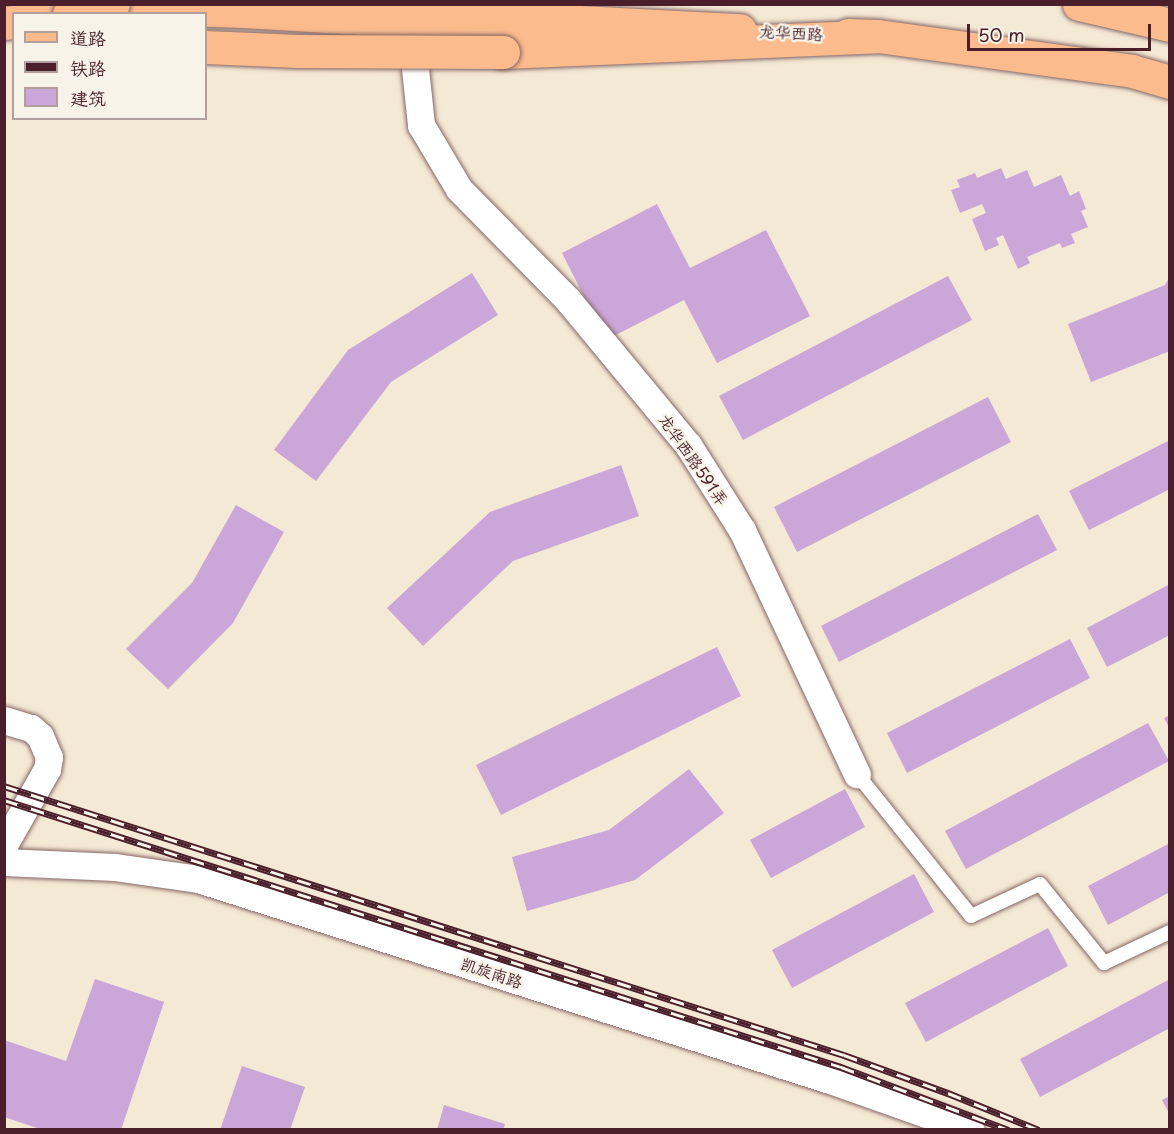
<!DOCTYPE html>
<meta charset="utf-8">
<style>
body{margin:0}
#map{position:relative;width:1174px;height:1134px;overflow:hidden;background:#f4e9d4;font-family:"Playpen Sans","LXGW WenKai TC",sans-serif}
div>[style]{position:absolute}
.building>*{inset:0;background:#cba6d9}
.roads{filter:drop-shadow(0 0 2px #866666) drop-shadow(0 0 2px #866666)}
.service>*{height:14px;margin:-7px;padding:0 7px;transform-origin:7px;border-radius:7px;background:#fff}
.minor>*{height:27px;margin:-13.5px;padding:0 13.5px;transform-origin:13.5px;border-radius:13.5px;background:#fff}
.primary>*{height:33px;margin:-16.5px;padding:0 16.5px;transform-origin:16.5px;border-radius:16.5px;background:#fbbb8d}
.trunk>*{height:33px;margin:-16.5px;padding:0 16.5px;transform-origin:16.5px;border-radius:16.5px;background:#fbbb8d}
.rail>*{height:7px;margin-top:-3.5px;transform-origin:0;background:repeating-linear-gradient(90deg,#f7f3e8 0 14px,#4a1f2b 0 28px);box-sizing:border-box;border-block:2px solid #4a1f2b}
.bridges{filter:drop-shadow(0 0 2px #866666) drop-shadow(0 0 2px #866666)}
.trunk-bridge>*{height:33px;margin:-16.5px;padding:0 16.5px;transform-origin:16.5px;border-radius:16.5px;background:#fbbb8d}
span{translate:-50% -50%;white-space:nowrap;text-align:center;line-height:1.15;-webkit-text-stroke:5px #f7f3e8;paint-order:stroke}
.street-label{font-size:16px;color:#4a1f2b}
.frame{position:absolute;inset:0;border:6px solid #4a1f2b;pointer-events:none}
.legend{position:absolute;left:12px;top:12px;width:195px;height:108px;box-sizing:border-box;background:#f7f3e8;border:2px solid #b29e9c;margin:0;padding:8px 10px;list-style:none;font-size:18px;color:#4a1f2b}
.legend li{display:flex;align-items:center;gap:12px;height:30px}
.legend b{width:30px;border:2px solid #b29e9c}
.scale{position:absolute;left:967px;top:24px;width:184px;height:27px;box-sizing:border-box;border:3px solid #4a1f2b;border-top:0;padding-left:8px;font-size:18px;line-height:21px;white-space:nowrap;color:#4a1f2b;-webkit-text-stroke:4px #f7f3e8;paint-order:stroke}
</style>
<div id="map">
<div class="building">
<div style="clip-path:polygon(1001px 168px,1006px 179px,1027px 170px,1034px 187px,1061px 175px,1070px 196px,1079px 191px,1086px 209px,1081px 211px,1088px 227px,1071px 234px,1075px 243px,1062px 248px,1060px 243px,1027px 257px,1030px 263px,1018px 269px,1003px 235px,996px 238px,999px 245px,985px 251px,972px 219px,986px 213px,982px 204px,960px 213px,951px 190px,960px 187px,957px 180px,975px 173px,977px 178px)"></div>
<div style="clip-path:polygon(657px 204px,690px 268px,766px 230px,810px 316px,717px 363px,684px 300px,606px 340px,562px 253px)"></div>
<div style="clip-path:polygon(472px 273px,498px 315px,391px 382px,316px 481px,274px 450px,348px 350px)"></div>
<div style="clip-path:polygon(948px 276px,972px 320px,743px 440px,719px 396px)"></div>
<div style="clip-path:polygon(1170px 276px,1170px 351px,1091px 382px,1068px 324px,1165px 285px)"></div>
<div style="clip-path:polygon(988px 397px,1011px 442px,797px 552px,774px 507px)"></div>
<div style="clip-path:polygon(1170px 440px,1170px 489px,1089px 530px,1069px 491px)"></div>
<div style="clip-path:polygon(621px 465px,639px 516px,513px 561px,423px 646px,387px 608px,490px 512px)"></div>
<div style="clip-path:polygon(236px 505px,284px 532px,233px 623px,168px 689px,126px 649px,192px 583px)"></div>
<div style="clip-path:polygon(1038px 514px,1057px 550px,839px 662px,821px 626px)"></div>
<div style="clip-path:polygon(1170px 584px,1170px 635px,1107px 667px,1087px 628px)"></div>
<div style="clip-path:polygon(1070px 639px,1090px 678px,907px 773px,887px 733px)"></div>
<div style="clip-path:polygon(717px 647px,741px 696px,501px 815px,476px 765px)"></div>
<div style="clip-path:polygon(1170px 715px,1170px 729px,1164px 718px)"></div>
<div style="clip-path:polygon(1148px 723px,1169px 761px,966px 869px,945px 831px)"></div>
<div style="clip-path:polygon(689px 769px,724px 813px,635px 880px,527px 911px,512px 857px,609px 830px)"></div>
<div style="clip-path:polygon(845px 789px,865px 827px,771px 878px,750px 840px)"></div>
<div style="clip-path:polygon(1170px 843px,1170px 892px,1108px 925px,1088px 886px)"></div>
<div style="clip-path:polygon(914px 874px,934px 912px,792px 988px,772px 950px)"></div>
<div style="clip-path:polygon(1048px 928px,1068px 966px,926px 1042px,905px 1003px)"></div>
<div style="clip-path:polygon(95px 979px,164px 1002px,121px 1130px,43px 1130px,4px 1117px,4px 1040px,66px 1061px)"></div>
<div style="clip-path:polygon(1170px 979px,1170px 1028px,1040px 1097px,1020px 1059px)"></div>
<div style="clip-path:polygon(242px 1066px,305px 1087px,290px 1130px,220px 1130px)"></div>
<div style="clip-path:polygon(1170px 1096px,1170px 1115px,1162px 1100px)"></div>
<div style="clip-path:polygon(444px 1105px,505px 1124px,503px 1130px,437px 1130px)"></div>
</div>
<div class="roads">
<div class="service">
<div style="left:857px;top:774px;width:182px;rotate:51.2deg"></div>
<div style="left:971px;top:916px;width:76px;rotate:-24.9deg"></div>
<div style="left:1040px;top:884px;width:102px;rotate:51deg"></div>
<div style="left:1104px;top:963px;width:73px;rotate:-25.2deg"></div>
</div>
<div class="minor">
<div style="left:411px;top:31px;width:95px;rotate:83.9deg"></div>
<div style="left:421px;top:125px;width:74px;rotate:59.3deg"></div>
<div style="left:459px;top:189px;width:156px;rotate:45.5deg"></div>
<div style="left:568px;top:300px;width:188px;rotate:50.4deg"></div>
<div style="left:688px;top:445px;width:101px;rotate:57.6deg"></div>
<div style="left:742px;top:530px;width:270px;rotate:64.8deg"></div>
<div style="left:4px;top:720px;width:28px;rotate:17deg"></div>
<div style="left:31px;top:728px;width:12px;rotate:42deg"></div>
<div style="left:40px;top:736px;width:23px;rotate:67deg"></div>
<div style="left:49px;top:757px;width:12px;rotate:99deg"></div>
<div style="left:47px;top:769px;width:87px;rotate:119.5deg"></div>
<div style="left:4px;top:862px;width:111px;rotate:2.6deg"></div>
<div style="left:115px;top:867px;width:84px;rotate:8.2deg"></div>
<div style="left:198px;top:879px;width:666px;rotate:17.65deg"></div>
<div style="left:833px;top:1081px;width:146px;rotate:19.5deg"></div>
</div>
<div class="primary">
<div style="left:27px;top:4px;width:215px;rotate:1.9deg"></div>
<div style="left:242px;top:11px;width:168px;rotate:3.4deg"></div>
<div style="left:410px;top:21px;width:150px"></div>
<div style="left:560px;top:21px;width:180px;rotate:2.9deg"></div>
<div style="left:1079px;top:4px;width:93px;rotate:13deg"></div>
<div style="left:848px;top:35px;width:30px;rotate:2deg"></div>
<div style="left:878px;top:36px;width:256px;rotate:7.8deg"></div>
<div style="left:1132px;top:71px;width:40px;rotate:16deg"></div>
</div>
<div class="trunk">
<div style="left:4px;top:23px;width:10px;rotate:-6deg"></div>
<div style="left:503px;top:52px;width:375px;rotate:-2.4deg"></div>
</div>
</div>
<div class="rail">
<div style="left:4px;top:786px;width:882px;rotate:17.76deg"></div>
<div style="left:844px;top:1055px;width:111px;rotate:20.1deg"></div>
<div style="left:948px;top:1093px;width:98px;rotate:22.1deg"></div>
<div style="left:4px;top:800px;width:879px;rotate:17.69deg"></div>
<div style="left:841px;top:1067px;width:179px;rotate:20.6deg"></div>
</div>
<div class="bridges">
<div class="trunk-bridge">
<div style="left:69px;top:14px;width:45px;rotate:-12.8deg"></div>
<div style="left:206px;top:47px;width:92px;rotate:2.5deg"></div>
<div style="left:298px;top:51px;width:205px;rotate:0.3deg"></div>
</div>
</div>
<div class="street-label">
<span style="left:791px;top:32px;rotate:3deg">龙华西路</span>
<span style="left:694px;top:459px;rotate:55deg">龙华西路591弄</span>
<span style="left:492px;top:972px;rotate:18deg">凯旋南路</span>
</div>
<div class="frame"></div>
<ul class="legend">
<li><b style="height:8px;background:#fbbb8d"></b>道路</li>
<li><b style="height:8px;background:#4a1f2b"></b>铁路</li>
<li><b style="height:16px;background:#cba6d9"></b>建筑</li>
</ul>
<div class="scale">50 m</div>
</div>
